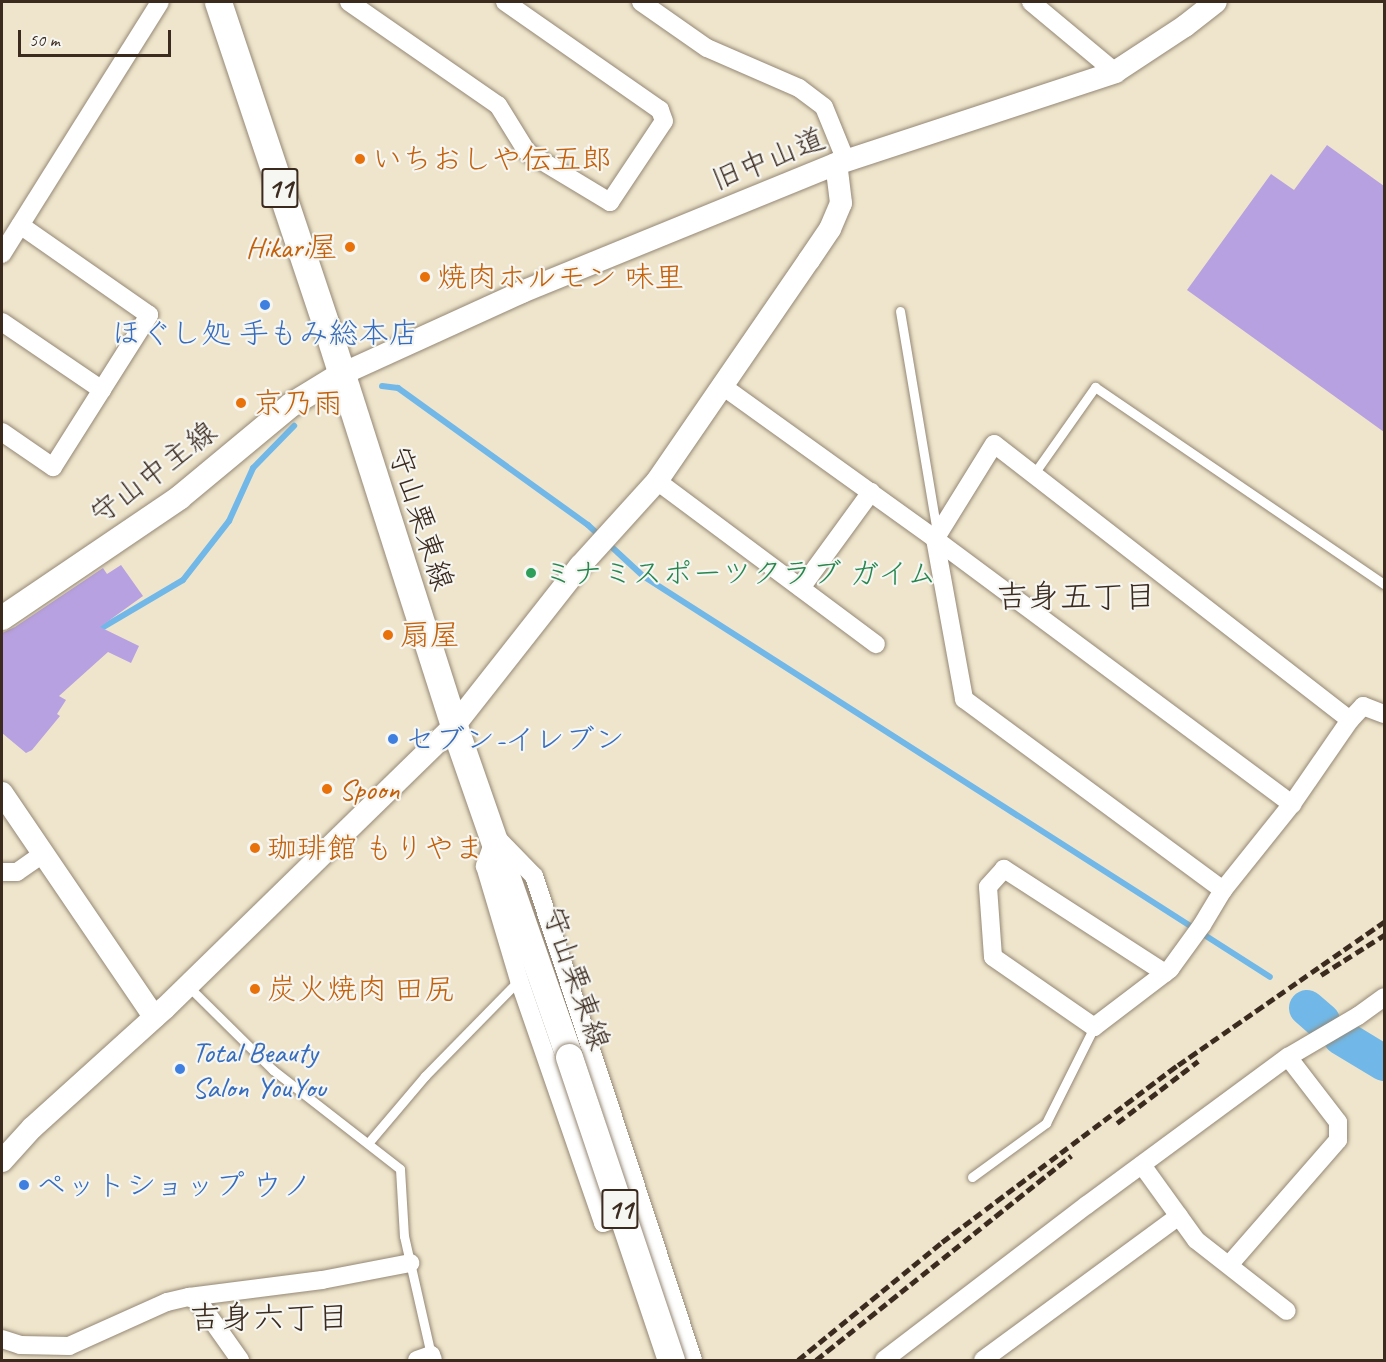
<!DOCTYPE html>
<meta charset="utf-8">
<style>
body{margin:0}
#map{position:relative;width:1386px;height:1362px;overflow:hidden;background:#efe5cc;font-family:Caveat,"Klee One",sans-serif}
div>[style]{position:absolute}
.stream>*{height:6px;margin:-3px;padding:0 3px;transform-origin:3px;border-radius:3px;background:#71b8e8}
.river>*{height:36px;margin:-18px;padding:0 18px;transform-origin:18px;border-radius:18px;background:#71b8e8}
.building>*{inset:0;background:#b8a1e1}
.roads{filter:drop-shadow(0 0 2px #958875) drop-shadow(0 0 2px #958875)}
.service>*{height:9px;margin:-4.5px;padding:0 4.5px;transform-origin:4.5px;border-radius:4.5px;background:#fff}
.minor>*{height:18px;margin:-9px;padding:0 9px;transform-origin:9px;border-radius:9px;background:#fff}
.tertiary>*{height:22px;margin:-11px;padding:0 11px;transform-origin:11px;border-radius:11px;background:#fff}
.secondary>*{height:24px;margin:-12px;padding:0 12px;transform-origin:12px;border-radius:12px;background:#fff}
.primary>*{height:27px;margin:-13.5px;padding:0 13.5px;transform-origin:13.5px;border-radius:13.5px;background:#fff}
.rail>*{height:4.5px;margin-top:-2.25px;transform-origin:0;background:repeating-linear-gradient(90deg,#3b2a1e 0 9px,transparent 0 13.5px)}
.bridges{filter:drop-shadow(0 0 2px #958875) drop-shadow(0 0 2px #958875)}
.primary-bridge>*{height:27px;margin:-13.5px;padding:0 13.5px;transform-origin:13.5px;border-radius:13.5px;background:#fff}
.dots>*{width:16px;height:16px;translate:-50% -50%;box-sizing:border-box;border:3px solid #f6f6f2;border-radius:50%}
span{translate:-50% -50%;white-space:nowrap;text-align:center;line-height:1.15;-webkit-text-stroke:4.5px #f6f6f2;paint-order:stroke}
.shield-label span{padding:2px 4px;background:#f6f6f2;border:2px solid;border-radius:4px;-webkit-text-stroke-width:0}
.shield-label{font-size:28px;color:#3b2a1e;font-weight:700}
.food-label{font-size:30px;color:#c56008}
.left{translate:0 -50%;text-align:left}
.right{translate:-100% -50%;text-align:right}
.street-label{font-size:30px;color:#3b2a1e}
.shop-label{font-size:30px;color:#366cbe}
.leisure-label{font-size:30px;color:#27864d}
.neighbourhood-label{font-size:32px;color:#3b2a1e}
.frame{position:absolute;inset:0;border:3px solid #3b2a1e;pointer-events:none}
.scale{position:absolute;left:18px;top:30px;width:153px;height:27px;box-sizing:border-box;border:3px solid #3b2a1e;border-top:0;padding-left:8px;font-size:18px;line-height:21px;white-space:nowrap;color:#3b2a1e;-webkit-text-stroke:4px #f6f6f2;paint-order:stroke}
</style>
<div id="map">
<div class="stream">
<div style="left:382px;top:386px;width:16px;rotate:7deg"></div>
<div style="left:398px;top:388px;width:234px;rotate:35.8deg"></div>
<div style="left:588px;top:525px;width:75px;rotate:42.8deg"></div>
<div style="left:643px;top:576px;width:744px;rotate:32.6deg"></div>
<div style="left:95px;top:632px;width:102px;rotate:-30.6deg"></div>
<div style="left:183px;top:580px;width:75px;rotate:-52.1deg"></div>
<div style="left:229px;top:521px;width:58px;rotate:-65.6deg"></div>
<div style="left:253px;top:468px;width:59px;rotate:-45.7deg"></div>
</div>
<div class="river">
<div style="left:1307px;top:1008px;width:20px;rotate:41deg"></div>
<div style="left:1341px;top:1037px;width:50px;rotate:31.2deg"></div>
</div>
<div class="building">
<div style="clip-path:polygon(1327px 145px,1384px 186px,1384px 432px,1187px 290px,1271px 174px,1294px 190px)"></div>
<div style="clip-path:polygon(121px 565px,143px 596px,100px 627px,139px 646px,131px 663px,108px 652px,59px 696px,66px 700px,57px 714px,60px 716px,32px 750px,26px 753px,2px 733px,2px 633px,15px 627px,103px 568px,107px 574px)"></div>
</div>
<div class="roads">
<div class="service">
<div style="left:900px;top:311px;width:224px;rotate:80.5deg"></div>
<div style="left:1033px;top:475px;width:108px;rotate:-54.8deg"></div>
<div style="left:1095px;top:387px;width:350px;rotate:34.3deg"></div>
<div style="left:189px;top:987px;width:118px;rotate:44.7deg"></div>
<div style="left:273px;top:1070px;width:161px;rotate:37.9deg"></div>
<div style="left:400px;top:1169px;width:67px;rotate:86.6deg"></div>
<div style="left:404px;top:1236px;width:122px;rotate:77.2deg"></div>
<div style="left:369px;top:1142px;width:87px;rotate:-49.7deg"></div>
<div style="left:425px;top:1076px;width:134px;rotate:-45.6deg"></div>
<div style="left:972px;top:1177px;width:92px;rotate:-36.1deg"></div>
<div style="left:1046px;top:1123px;width:107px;rotate:-63.4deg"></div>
</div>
<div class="minor">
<div style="left:349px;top:2px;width:181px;rotate:34.7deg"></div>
<div style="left:498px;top:105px;width:55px;rotate:58.3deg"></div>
<div style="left:527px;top:152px;width:97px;rotate:31.1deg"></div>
<div style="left:610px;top:202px;width:97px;rotate:-56.3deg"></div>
<div style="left:664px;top:121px;width:12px;rotate:-110deg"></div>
<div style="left:660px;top:110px;width:189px;rotate:-145.1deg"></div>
<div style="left:641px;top:2px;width:80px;rotate:34.9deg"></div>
<div style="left:707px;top:48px;width:100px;rotate:23.5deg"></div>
<div style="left:799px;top:88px;width:31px;rotate:37deg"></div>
<div style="left:824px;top:107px;width:58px;rotate:67.8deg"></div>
<div style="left:1031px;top:2px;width:109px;rotate:39.8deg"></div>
<div style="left:2px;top:254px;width:297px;rotate:-57.9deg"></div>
<div style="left:2px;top:322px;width:121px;rotate:34.2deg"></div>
<div style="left:721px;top:385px;width:264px;rotate:35.7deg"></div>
<div style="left:935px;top:539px;width:445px;rotate:36.6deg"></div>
<div style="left:2px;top:432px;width:62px;rotate:34.5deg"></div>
<div style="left:53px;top:467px;width:180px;rotate:-57.7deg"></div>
<div style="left:149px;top:315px;width:157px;rotate:-145.1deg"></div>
<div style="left:657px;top:481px;width:273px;rotate:36.7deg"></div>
<div style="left:801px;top:588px;width:119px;rotate:-53.9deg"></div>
<div style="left:1350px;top:720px;width:19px;rotate:-47deg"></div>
<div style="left:1363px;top:706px;width:22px;rotate:21deg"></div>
<div style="left:497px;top:838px;width:53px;rotate:45.8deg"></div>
<div style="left:534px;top:876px;width:509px;rotate:71.81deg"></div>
<div style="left:494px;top:841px;width:27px;rotate:110deg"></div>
<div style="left:485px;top:866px;width:119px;rotate:73.4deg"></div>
<div style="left:519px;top:980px;width:257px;rotate:70.9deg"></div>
<div style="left:603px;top:1223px;width:32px;rotate:-18deg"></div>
<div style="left:2px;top:872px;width:15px"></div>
<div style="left:17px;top:872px;width:32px;rotate:-35deg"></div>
<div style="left:1165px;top:973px;width:192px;rotate:-147.1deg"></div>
<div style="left:1004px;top:869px;width:24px;rotate:132deg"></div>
<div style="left:988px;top:887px;width:70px;rotate:85.9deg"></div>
<div style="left:993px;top:957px;width:123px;rotate:34.7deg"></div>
<div style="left:1094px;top:1027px;width:96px;rotate:-37.3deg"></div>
<div style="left:1170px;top:969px;width:54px;rotate:-54deg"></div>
<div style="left:1202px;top:925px;width:41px;rotate:-59deg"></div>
<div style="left:1223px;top:890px;width:110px;rotate:-51.3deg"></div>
<div style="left:1292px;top:804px;width:102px;rotate:-55.4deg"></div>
<div style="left:1350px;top:720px;width:450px;rotate:-142.2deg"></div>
<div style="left:994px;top:444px;width:112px;rotate:121.8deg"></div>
<div style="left:935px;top:539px;width:163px;rotate:79.7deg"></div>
<div style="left:964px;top:699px;width:322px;rotate:36.4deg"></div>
<div style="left:1142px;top:1165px;width:92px;rotate:54.2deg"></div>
<div style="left:1196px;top:1240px;width:115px;rotate:38deg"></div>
<div style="left:1229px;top:1265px;width:166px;rotate:-48.9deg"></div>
<div style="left:1338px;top:1140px;width:18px;rotate:-90deg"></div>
<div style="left:1338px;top:1122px;width:82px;rotate:-127.6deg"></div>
<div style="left:189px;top:1297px;width:134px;rotate:-7.3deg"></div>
<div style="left:322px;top:1280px;width:90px;rotate:-10.9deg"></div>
<div style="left:2px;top:1339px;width:19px;rotate:18deg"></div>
<div style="left:20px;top:1345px;width:49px;rotate:1.2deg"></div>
<div style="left:69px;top:1346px;width:107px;rotate:-24.2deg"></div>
<div style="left:167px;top:1302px;width:23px;rotate:-13deg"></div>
<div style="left:189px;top:1297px;width:11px;rotate:27deg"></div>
<div style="left:199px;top:1302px;width:71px;rotate:54.7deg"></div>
<div style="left:417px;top:1360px;width:15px;rotate:-20deg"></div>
<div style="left:431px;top:1355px;width:5px;rotate:68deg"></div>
<div style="left:884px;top:1360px;width:255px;rotate:-37.4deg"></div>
<div style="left:1087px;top:1205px;width:250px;rotate:-36.4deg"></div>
<div style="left:1288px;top:1057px;width:81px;rotate:-30.4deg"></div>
<div style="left:1358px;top:1016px;width:32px;rotate:-36deg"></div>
<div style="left:983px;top:1360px;width:243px;rotate:-36.3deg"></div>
</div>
<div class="tertiary">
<div style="left:340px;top:375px;width:200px;rotate:-24.5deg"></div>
<div style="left:522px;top:292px;width:339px;rotate:-22.2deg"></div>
<div style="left:836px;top:164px;width:294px;rotate:-18.2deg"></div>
<div style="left:1115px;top:72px;width:84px;rotate:-33.3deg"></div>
<div style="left:1185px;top:26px;width:39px;rotate:-38deg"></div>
<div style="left:2px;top:793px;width:271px;rotate:55.8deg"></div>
<div style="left:2px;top:1161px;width:45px;rotate:-47.7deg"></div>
<div style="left:32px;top:1128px;width:179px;rotate:-42.1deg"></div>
<div style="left:165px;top:1008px;width:404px;rotate:-44.3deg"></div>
<div style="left:454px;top:726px;width:204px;rotate:-51.8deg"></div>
<div style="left:580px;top:566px;width:115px;rotate:-47.8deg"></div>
<div style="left:657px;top:481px;width:268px;rotate:-55.5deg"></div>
<div style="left:809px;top:260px;width:37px;rotate:-56deg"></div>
<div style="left:830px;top:229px;width:28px;rotate:-67deg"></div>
<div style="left:841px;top:203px;width:39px;rotate:-97deg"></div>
</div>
<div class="secondary">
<div style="left:2px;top:618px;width:214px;rotate:-34.1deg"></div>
<div style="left:179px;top:498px;width:146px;rotate:-39.7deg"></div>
<div style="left:291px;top:405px;width:57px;rotate:-31.5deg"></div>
</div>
<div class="primary">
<div style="left:218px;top:2px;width:350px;rotate:71.5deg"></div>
<div style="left:329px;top:334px;width:411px;rotate:72.3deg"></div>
<div style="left:454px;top:726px;width:350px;rotate:70.8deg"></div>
</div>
</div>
<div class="rail">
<div style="left:1321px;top:975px;width:75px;rotate:-32.4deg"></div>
<div style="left:1117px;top:1123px;width:102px;rotate:-37.4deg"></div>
<div style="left:798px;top:1360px;width:186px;rotate:-39.3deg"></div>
<div style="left:942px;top:1242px;width:295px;rotate:-36.9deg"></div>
<div style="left:1178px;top:1065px;width:251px;rotate:-34.8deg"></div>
<div style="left:816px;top:1360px;width:327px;rotate:-38.7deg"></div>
</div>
<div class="bridges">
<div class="primary-bridge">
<div style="left:569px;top:1057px;width:320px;rotate:71.4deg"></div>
</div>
</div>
<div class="dots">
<div style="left:360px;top:159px;background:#e8710a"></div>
<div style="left:350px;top:247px;background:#e8710a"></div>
<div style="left:425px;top:277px;background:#e8710a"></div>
<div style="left:265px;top:305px;background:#3f7fe0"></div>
<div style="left:241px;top:403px;background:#e8710a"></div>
<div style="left:531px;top:573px;background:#2e9e5b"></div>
<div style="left:388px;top:635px;background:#e8710a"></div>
<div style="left:393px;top:739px;background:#3f7fe0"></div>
<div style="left:327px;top:789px;background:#e8710a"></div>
<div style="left:255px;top:848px;background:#e8710a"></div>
<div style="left:255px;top:989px;background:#e8710a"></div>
<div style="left:180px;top:1069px;background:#3f7fe0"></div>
<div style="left:24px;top:1185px;background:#3f7fe0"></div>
</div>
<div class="shield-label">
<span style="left:280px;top:188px">11</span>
<span style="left:620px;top:1209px">11</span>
</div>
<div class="food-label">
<span class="left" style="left:372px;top:159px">いちおしや伝五郎</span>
<span class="right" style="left:338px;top:247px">Hikari屋</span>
<span class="left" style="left:437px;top:277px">焼肉ホルモン 味里</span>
<span class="left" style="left:253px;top:403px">京乃雨</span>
<span class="left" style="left:400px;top:635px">扇屋</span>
<span class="left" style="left:339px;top:789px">Spoon</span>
<span class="left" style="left:267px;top:848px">珈琲館 もりやま</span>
<span class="left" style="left:267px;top:989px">炭火焼肉 田尻</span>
</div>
<div class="street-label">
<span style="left:768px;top:159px;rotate:-22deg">旧中山道</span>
<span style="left:153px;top:473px;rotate:-37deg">守山中主線</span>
<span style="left:421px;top:518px;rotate:72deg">守山栗東線</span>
<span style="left:576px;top:978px;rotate:71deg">守山栗東線</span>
</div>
<div class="shop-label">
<span style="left:265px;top:333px">ほぐし処 手もみ総本店</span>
<span class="left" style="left:405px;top:739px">セブン-イレブン</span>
<span class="left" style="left:192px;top:1069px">Total Beauty<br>Salon YouYou</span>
<span class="left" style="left:36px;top:1185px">ペットショップ ウノ</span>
</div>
<div class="leisure-label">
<span class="left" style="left:543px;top:573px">ミナミスポーツクラブ ガイム</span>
</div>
<div class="neighbourhood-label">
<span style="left:1076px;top:597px">吉身五丁目</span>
<span style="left:269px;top:1318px">吉身六丁目</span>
</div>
<div class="frame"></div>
<div class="scale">50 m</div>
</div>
